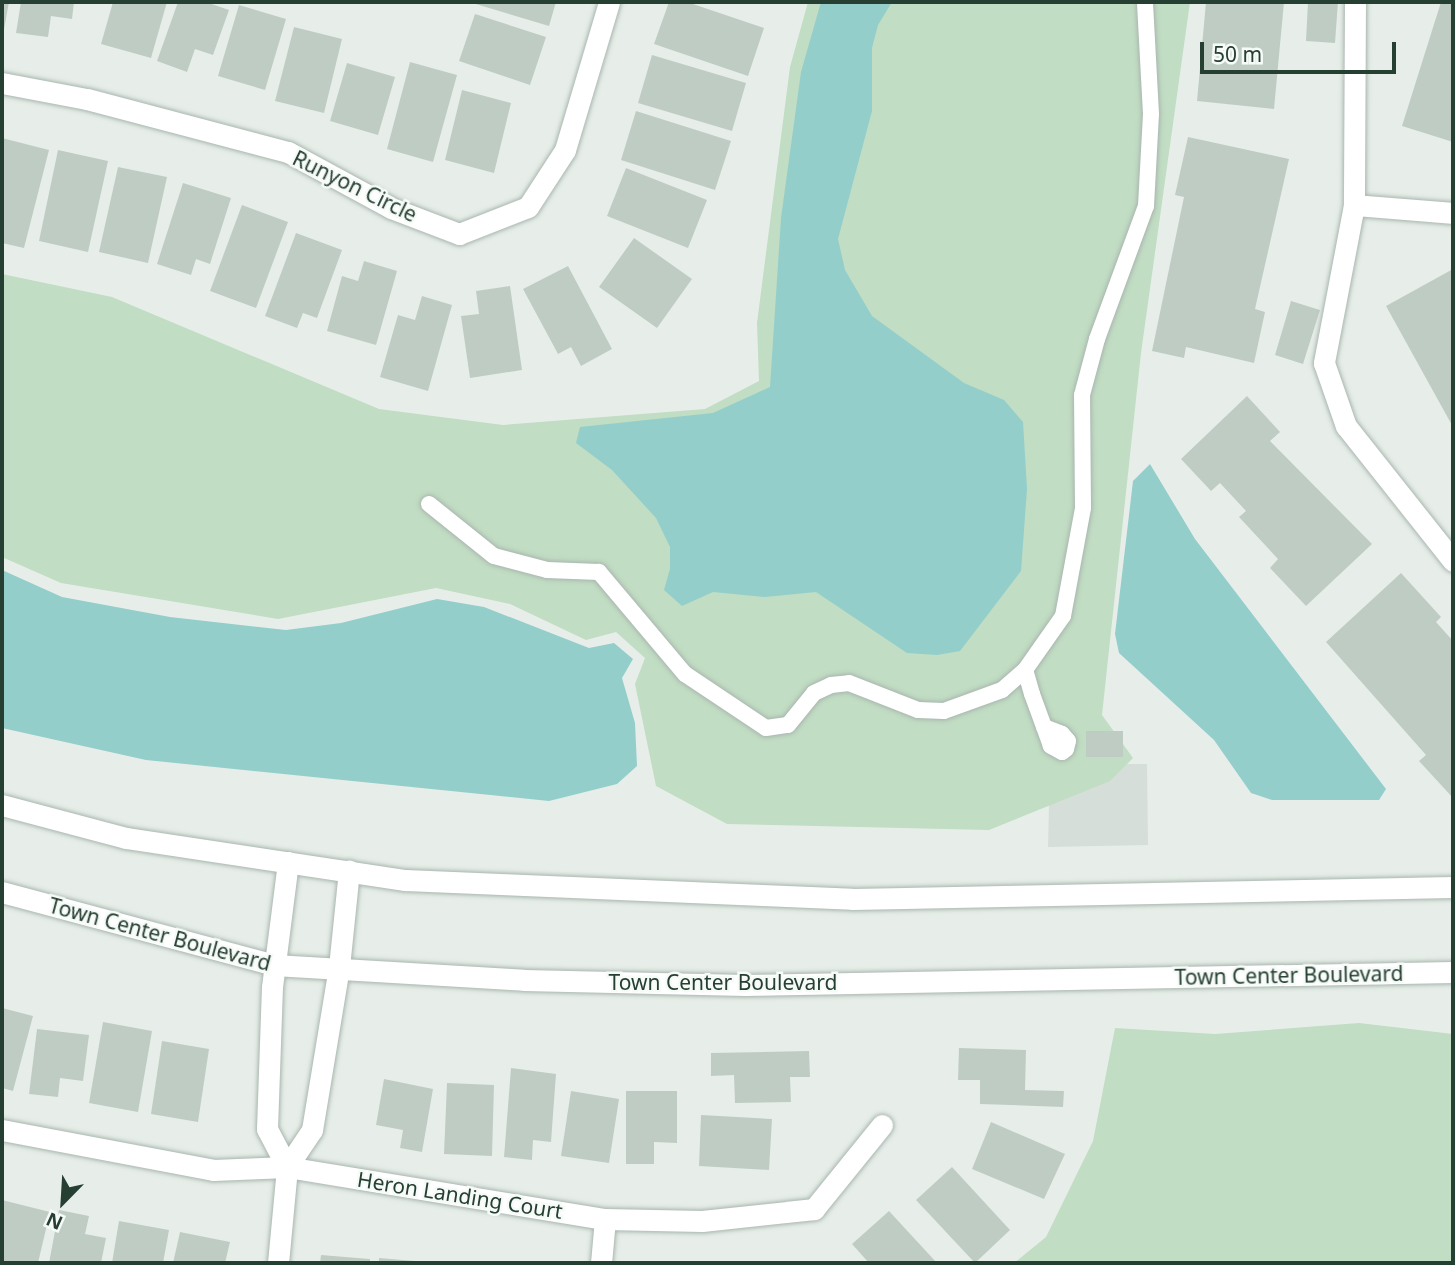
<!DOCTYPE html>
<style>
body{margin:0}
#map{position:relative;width:1455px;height:1265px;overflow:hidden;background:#e7eee9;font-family:"Noto Sans",sans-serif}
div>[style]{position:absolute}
.built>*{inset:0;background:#d5ded8}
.green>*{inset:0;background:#c1ddc3}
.water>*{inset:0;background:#93cecb}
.building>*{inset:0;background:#bfccc4}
.roads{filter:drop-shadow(0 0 2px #a9b6af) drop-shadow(0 0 2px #a9b6af)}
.service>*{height:16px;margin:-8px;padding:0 8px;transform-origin:8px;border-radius:8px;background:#fff}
.minor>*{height:21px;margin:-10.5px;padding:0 10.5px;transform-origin:10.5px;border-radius:10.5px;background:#fff}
.secondary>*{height:21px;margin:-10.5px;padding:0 10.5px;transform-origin:10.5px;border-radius:10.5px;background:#fff}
span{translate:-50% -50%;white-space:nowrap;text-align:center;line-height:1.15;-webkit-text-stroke:5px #f7fbf8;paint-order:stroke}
.street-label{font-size:21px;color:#263f33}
.frame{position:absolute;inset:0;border:4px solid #263f33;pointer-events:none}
.north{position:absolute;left:28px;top:1167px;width:70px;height:70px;-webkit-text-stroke:5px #f7fbf8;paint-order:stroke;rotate:204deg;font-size:19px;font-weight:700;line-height:28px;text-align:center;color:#263f33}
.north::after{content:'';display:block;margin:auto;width:24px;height:32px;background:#263f33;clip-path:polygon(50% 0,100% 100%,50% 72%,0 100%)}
.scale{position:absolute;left:1200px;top:42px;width:196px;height:32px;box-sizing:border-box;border:4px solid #263f33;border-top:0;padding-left:9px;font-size:21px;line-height:24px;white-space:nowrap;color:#263f33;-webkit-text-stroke:5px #f7fbf8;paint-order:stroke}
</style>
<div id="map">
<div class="built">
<div style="clip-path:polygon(1050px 764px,1147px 764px,1148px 845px,1048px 847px)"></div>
</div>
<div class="green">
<div style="clip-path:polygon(808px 2px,1190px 2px,1141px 353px,1102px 715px,1133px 758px,1110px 781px,989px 830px,727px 824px,656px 786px,635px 684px,645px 658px,616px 632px,586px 640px,510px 604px,436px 588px,278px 619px,61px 583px,2px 557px,2px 274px,112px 297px,379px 409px,503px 425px,705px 409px,759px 381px,757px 323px,790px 67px)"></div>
<div style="clip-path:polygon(1359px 1023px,1453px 1034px,1453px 1263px,1014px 1263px,1046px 1237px,1093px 1141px,1115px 1028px,1215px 1034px)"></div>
</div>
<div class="water">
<div style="clip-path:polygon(821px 2px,892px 2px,878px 25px,872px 48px,872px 111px,838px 239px,845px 270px,872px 316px,964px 383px,1004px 400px,1023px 422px,1027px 489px,1021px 571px,960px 651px,937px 655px,907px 653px,816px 592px,765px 597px,713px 592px,682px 606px,664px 590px,670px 569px,670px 547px,656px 518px,612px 470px,576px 443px,580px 427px,713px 413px,770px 387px,781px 218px,801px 72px)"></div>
<div style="clip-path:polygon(1150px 464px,1195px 539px,1386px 789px,1379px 800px,1272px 800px,1251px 793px,1214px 740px,1119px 653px,1115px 634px,1133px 481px)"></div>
<div style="clip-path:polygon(2px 570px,62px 597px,170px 617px,286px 630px,341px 623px,437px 599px,484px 607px,589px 648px,614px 643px,633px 659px,622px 678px,635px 723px,637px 766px,617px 784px,549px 801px,146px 760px,2px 728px)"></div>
</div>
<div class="building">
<div style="clip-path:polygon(2px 2px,9px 2px,3px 35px,2px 35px)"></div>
<div style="clip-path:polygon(21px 2px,74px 2px,72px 19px,51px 16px,48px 37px,16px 33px)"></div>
<div style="clip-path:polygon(113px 2px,167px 2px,151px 58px,101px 44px)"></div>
<div style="clip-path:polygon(178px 2px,206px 2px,229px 10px,213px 55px,195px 49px,187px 72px,157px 61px)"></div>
<div style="clip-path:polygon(469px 2px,556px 2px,549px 26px)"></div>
<div style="clip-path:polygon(669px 2px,687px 2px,764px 28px,748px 76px,654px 44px)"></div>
<div style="clip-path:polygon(1206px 2px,1284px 2px,1274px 109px,1197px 101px)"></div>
<div style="clip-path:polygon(1308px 2px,1338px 2px,1335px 43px,1306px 41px)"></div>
<div style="clip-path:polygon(1441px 2px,1453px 2px,1453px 142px,1402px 126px)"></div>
<div style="clip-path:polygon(239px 5px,286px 19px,265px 90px,218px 76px)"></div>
<div style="clip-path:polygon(475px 14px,546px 37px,530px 85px,459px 61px)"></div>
<div style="clip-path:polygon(294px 27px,342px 39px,324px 113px,275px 101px)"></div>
<div style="clip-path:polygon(652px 55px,746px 83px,732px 131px,638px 103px)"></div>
<div style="clip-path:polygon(410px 62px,457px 75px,433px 162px,387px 149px)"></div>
<div style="clip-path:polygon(347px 63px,395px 77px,378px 135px,330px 121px)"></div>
<div style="clip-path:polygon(462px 90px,511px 103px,494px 173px,445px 160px)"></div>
<div style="clip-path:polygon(636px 111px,731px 141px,715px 190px,621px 160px)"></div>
<div style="clip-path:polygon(1188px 137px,1289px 159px,1255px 309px,1265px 312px,1254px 363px,1186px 347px,1184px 358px,1152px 351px,1184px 197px,1175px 195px)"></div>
<div style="clip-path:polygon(2px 138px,49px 150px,24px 248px,2px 243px)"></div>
<div style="clip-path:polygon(58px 150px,108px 161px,88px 252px,39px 241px)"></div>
<div style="clip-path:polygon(118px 167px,167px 177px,148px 263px,99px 252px)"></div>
<div style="clip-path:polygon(626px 168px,707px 200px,688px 248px,607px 216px)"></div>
<div style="clip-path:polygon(183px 183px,231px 198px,210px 264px,196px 259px,191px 275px,157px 264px)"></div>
<div style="clip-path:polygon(242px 205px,288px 222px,256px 308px,210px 291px)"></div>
<div style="clip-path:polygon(296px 233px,342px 250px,317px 318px,303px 313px,297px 328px,265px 316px)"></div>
<div style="clip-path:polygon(634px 238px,692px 279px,657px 328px,599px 287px)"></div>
<div style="clip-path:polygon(364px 261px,397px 271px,376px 345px,327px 331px,342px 276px,358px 281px)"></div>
<div style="clip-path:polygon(568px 266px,612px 349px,581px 366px,571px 347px,558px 354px,523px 289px)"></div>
<div style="clip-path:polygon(1453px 269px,1453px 427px,1386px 306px)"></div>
<div style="clip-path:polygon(510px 286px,522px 370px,470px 378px,461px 316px,479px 314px,476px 291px)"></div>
<div style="clip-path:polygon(422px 296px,452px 305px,428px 391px,380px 377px,398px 315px,415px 320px)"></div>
<div style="clip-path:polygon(1291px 301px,1320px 310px,1303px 364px,1275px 355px)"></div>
<div style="clip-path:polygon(1247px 396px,1280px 432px,1270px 441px,1372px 544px,1306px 606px,1270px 568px,1278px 559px,1239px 517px,1246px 511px,1220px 483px,1211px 491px,1181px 459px)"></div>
<div style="clip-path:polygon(1401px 573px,1441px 617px,1436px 622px,1453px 641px,1453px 798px,1419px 761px,1426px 755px,1326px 642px)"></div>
<div style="clip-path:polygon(1086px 731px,1123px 731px,1123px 757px,1086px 757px)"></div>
<div style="clip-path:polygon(2px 1008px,33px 1016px,13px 1091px,2px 1088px)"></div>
<div style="clip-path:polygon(103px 1022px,152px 1031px,138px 1112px,89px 1103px)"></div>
<div style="clip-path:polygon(37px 1029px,89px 1035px,83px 1081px,60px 1078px,58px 1097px,29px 1094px)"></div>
<div style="clip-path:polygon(162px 1041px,209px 1049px,198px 1122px,151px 1114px)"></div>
<div style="clip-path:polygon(959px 1048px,1026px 1050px,1025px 1090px,1064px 1091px,1063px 1107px,980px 1104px,980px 1080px,958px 1080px)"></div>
<div style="clip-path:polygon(809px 1051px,810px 1077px,790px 1077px,791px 1102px,735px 1103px,734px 1075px,711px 1076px,711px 1053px)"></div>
<div style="clip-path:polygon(511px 1068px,556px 1074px,551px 1142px,533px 1140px,532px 1160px,504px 1157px)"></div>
<div style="clip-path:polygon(384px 1079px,433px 1089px,422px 1152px,400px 1148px,403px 1130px,376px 1125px)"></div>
<div style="clip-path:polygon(447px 1083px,494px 1085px,492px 1156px,444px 1154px)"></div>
<div style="clip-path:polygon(571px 1091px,619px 1099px,609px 1163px,561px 1156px)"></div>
<div style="clip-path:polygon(626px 1091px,677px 1091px,677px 1143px,654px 1142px,654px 1164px,626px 1164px)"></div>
<div style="clip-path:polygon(701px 1115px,772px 1119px,769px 1170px,699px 1166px)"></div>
<div style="clip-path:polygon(991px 1122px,1065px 1154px,1044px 1199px,972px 1169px)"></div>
<div style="clip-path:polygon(952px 1167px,1010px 1230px,975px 1263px,916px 1200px)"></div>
<div style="clip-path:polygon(2px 1200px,50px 1212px,38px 1263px,2px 1263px)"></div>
<div style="clip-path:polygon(59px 1210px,89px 1216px,85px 1234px,106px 1238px,101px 1263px,49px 1263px)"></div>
<div style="clip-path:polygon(889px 1211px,937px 1263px,869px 1263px,852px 1244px)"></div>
<div style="clip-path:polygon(119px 1221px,169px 1230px,163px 1263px,112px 1263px)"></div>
<div style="clip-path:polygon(180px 1232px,230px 1242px,225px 1263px,173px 1263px)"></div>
<div style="clip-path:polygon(321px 1255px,370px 1259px,370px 1263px,320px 1263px)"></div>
<div style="clip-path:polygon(379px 1258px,415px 1261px,415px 1263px,379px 1263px)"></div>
</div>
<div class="roads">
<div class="service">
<div style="left:429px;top:504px;width:83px;rotate:38.7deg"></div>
<div style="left:494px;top:556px;width:55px;rotate:14.8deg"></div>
<div style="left:547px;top:570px;width:52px;rotate:2.2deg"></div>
<div style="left:599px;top:572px;width:133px;rotate:49.9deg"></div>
<div style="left:685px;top:674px;width:97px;rotate:33.7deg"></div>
<div style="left:766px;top:728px;width:22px;rotate:-8deg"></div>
<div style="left:788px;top:725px;width:41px;rotate:-50.9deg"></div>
<div style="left:814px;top:693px;width:19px;rotate:-25deg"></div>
<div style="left:831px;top:685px;width:18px;rotate:-6deg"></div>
<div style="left:849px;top:683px;width:74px;rotate:21.4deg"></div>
<div style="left:918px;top:710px;width:26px;rotate:2deg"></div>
<div style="left:944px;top:711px;width:62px;rotate:-19.9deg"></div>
<div style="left:1002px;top:690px;width:30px;rotate:-41deg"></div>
<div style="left:1044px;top:727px;width:19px;rotate:21deg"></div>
<div style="left:1062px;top:734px;width:9px;rotate:49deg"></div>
<div style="left:1068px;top:741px;width:8px;rotate:104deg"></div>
<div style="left:1066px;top:749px;width:5px;rotate:143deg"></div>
<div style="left:1062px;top:752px;width:13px;rotate:-151deg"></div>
<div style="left:1051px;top:746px;width:55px;rotate:-110.1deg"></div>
<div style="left:1032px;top:694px;width:25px;rotate:-106deg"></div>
<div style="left:1025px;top:670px;width:66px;rotate:-54.9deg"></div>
<div style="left:1063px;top:616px;width:110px;rotate:-79.5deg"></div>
<div style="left:1083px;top:508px;width:113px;rotate:-90.5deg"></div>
<div style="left:1082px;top:395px;width:58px;rotate:-75deg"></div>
<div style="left:1097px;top:339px;width:142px;rotate:-69.8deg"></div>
<div style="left:1146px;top:206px;width:92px;rotate:-86.9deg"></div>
<div style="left:1151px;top:114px;width:112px;rotate:-93.1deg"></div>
</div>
<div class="minor">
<div style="left:1355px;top:2px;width:203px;rotate:90.3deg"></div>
<div style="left:1354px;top:205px;width:161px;rotate:100.8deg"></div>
<div style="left:1324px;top:363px;width:67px;rotate:70.8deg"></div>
<div style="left:1346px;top:426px;width:172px;rotate:51.6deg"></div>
<div style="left:2px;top:83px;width:86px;rotate:10.7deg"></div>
<div style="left:87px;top:99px;width:208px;rotate:14.8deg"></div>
<div style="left:288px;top:152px;width:117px;rotate:28.5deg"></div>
<div style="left:391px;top:208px;width:73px;rotate:20.9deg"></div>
<div style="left:459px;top:234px;width:74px;rotate:-21.4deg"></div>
<div style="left:528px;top:207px;width:68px;rotate:-57deg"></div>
<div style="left:565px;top:150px;width:154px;rotate:-73.4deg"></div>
<div style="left:1354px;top:205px;width:99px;rotate:4.6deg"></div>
<div style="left:2px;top:1130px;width:215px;rotate:10.7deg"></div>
<div style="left:213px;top:1170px;width:74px;rotate:-2.3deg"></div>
<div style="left:287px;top:1167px;width:322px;rotate:9.3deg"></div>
<div style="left:605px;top:1219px;width:97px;rotate:1.2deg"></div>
<div style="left:702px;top:1221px;width:113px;rotate:-6.1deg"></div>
<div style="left:814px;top:1209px;width:108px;rotate:-51deg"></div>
<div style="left:287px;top:1167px;width:43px;rotate:-117.8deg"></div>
<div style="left:267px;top:1129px;width:142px;rotate:-88deg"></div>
<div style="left:272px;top:987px;width:126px;rotate:-82.7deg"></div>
<div style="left:278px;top:1263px;width:96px;rotate:-84.6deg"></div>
<div style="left:287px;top:1167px;width:45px;rotate:-56deg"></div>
<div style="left:312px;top:1130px;width:165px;rotate:-80.6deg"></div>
<div style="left:339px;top:967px;width:97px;rotate:-84.1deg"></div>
<div style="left:601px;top:1263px;width:44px;rotate:-84.8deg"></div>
</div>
<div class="secondary">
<div style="left:2px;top:805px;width:128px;rotate:14.9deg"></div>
<div style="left:126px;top:838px;width:282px;rotate:8.6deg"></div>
<div style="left:405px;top:880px;width:447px;rotate:2.4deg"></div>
<div style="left:852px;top:899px;width:601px;rotate:-1.14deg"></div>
<div style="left:2px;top:892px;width:282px;rotate:15deg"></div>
<div style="left:274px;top:965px;width:250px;rotate:3.4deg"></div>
<div style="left:524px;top:980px;width:221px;rotate:1.3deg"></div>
<div style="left:745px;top:985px;width:708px;rotate:-1.05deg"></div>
</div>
</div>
<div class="street-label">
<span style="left:355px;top:186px;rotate:26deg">Runyon Circle</span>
<span style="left:160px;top:934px;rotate:15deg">Town Center Boulevard</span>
<span style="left:1289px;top:975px;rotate:-1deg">Town Center Boulevard</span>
<span style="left:723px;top:982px">Town Center Boulevard</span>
<span style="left:460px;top:1195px;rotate:9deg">Heron Landing Court</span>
</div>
<div class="frame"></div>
<div class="north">N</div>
<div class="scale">50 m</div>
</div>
